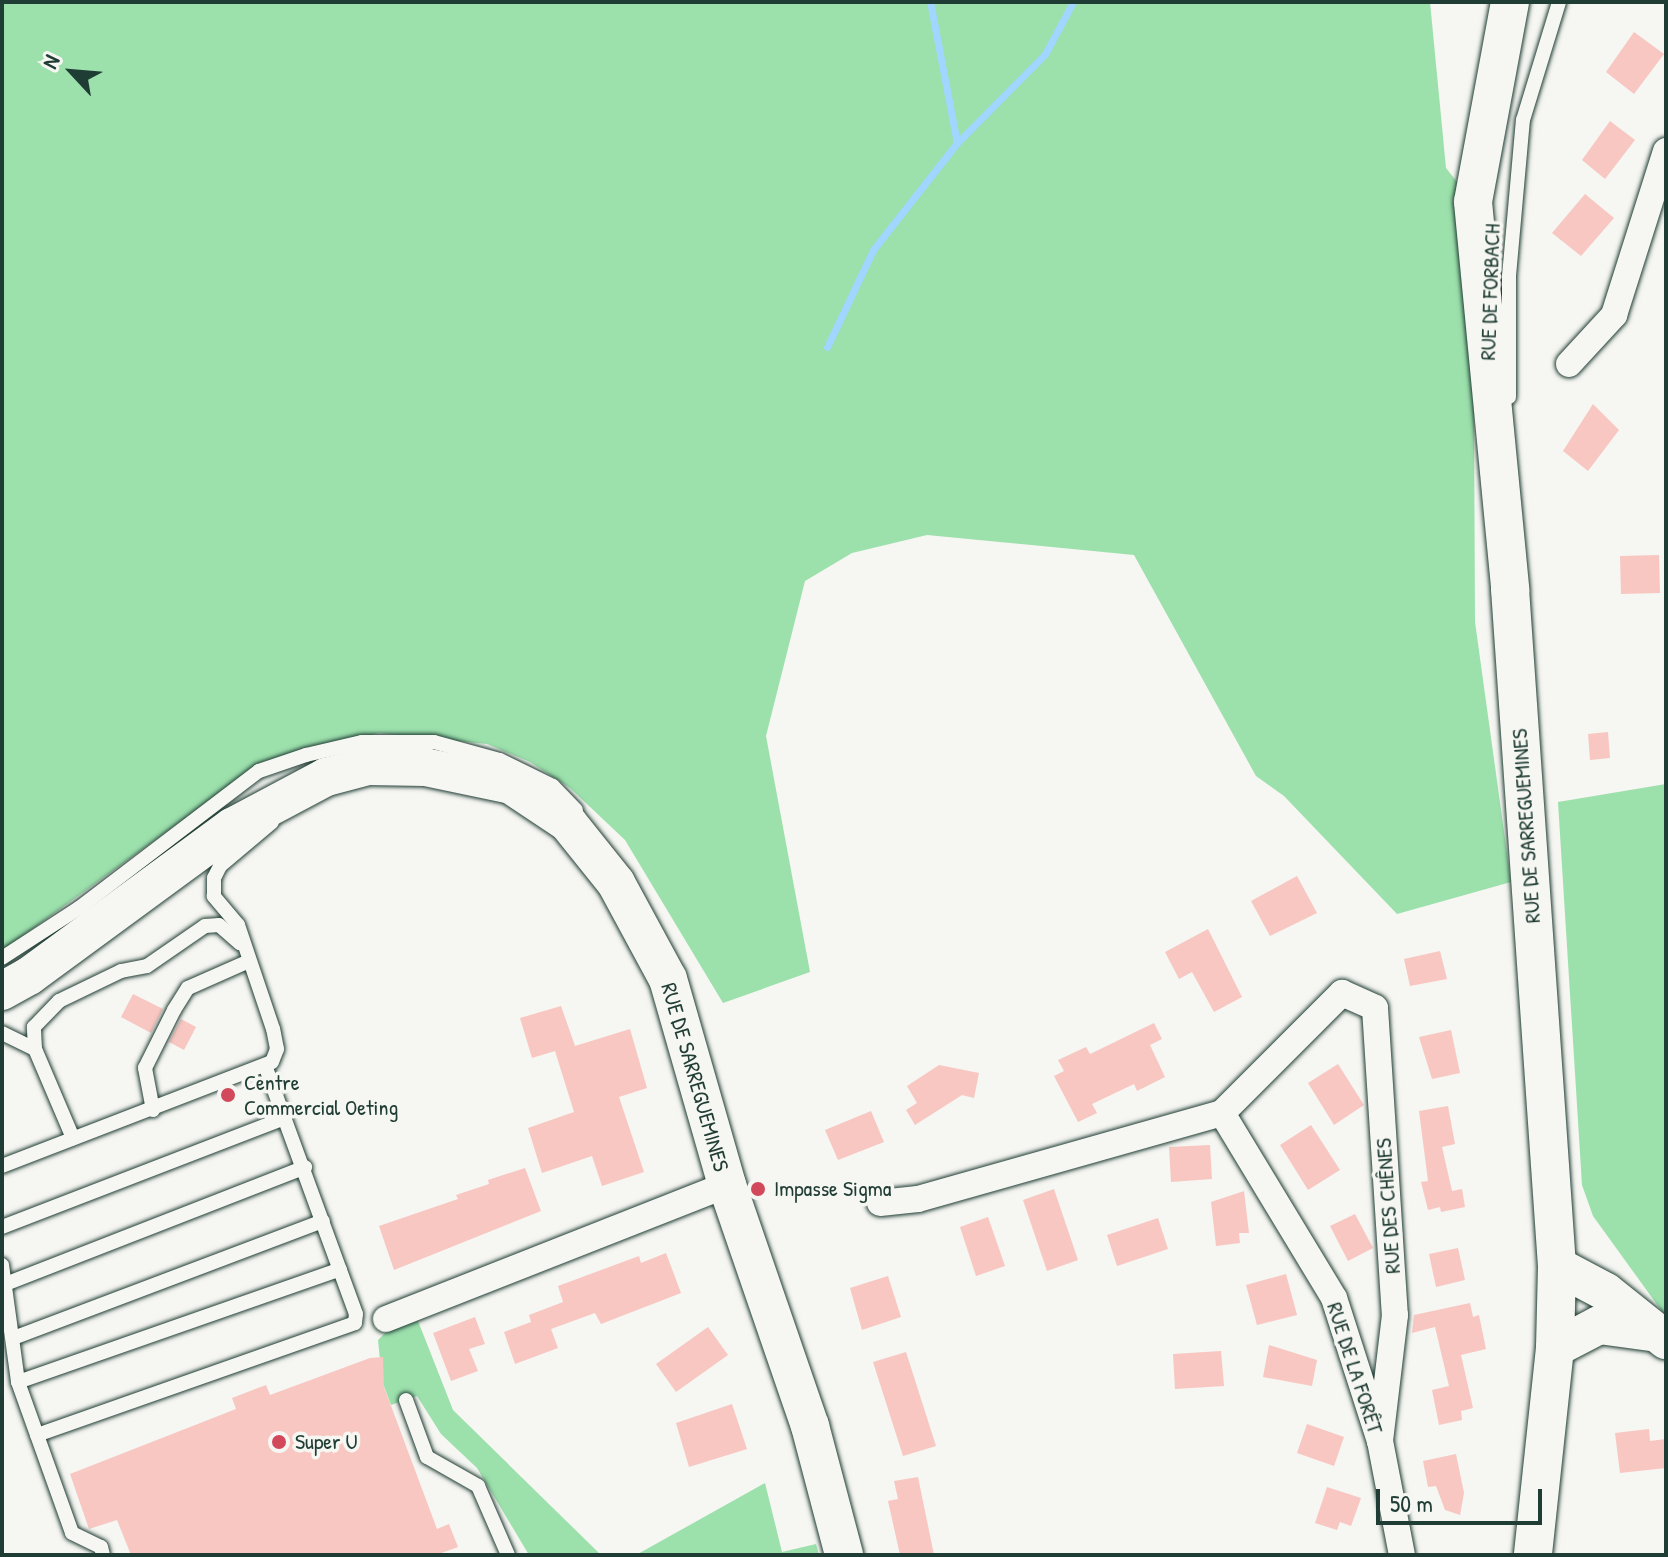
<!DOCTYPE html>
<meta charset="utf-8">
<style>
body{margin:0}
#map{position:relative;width:1668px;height:1557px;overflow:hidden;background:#f6f6f2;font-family:"Patrick Hand",sans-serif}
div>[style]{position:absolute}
.green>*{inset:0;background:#9ce0ac}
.stream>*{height:7px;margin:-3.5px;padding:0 3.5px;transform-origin:3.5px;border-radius:3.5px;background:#a0d6ff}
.building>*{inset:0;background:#f8c7c2}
.roads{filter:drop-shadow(0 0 2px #1f3d34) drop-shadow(0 0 2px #1f3d34)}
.service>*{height:14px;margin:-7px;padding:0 7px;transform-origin:7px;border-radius:7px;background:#f6f6f2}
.minor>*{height:26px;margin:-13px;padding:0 13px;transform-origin:13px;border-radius:13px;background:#f6f6f2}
.secondary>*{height:38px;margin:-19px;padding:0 19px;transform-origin:19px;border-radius:19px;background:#f6f6f2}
.dots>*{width:22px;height:22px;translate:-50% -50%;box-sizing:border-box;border:4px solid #f6f6f2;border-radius:50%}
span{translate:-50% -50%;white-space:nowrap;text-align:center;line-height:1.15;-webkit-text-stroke:7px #f6f6f2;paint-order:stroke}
.street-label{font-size:22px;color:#1f3d34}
.poi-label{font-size:22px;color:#1f3d34}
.left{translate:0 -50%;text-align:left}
.frame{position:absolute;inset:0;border:4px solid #1f3d34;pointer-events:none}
.north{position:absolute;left:32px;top:32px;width:80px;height:80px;-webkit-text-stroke:6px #f6f6f2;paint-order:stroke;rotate:296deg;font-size:22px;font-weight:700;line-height:32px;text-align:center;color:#1f3d34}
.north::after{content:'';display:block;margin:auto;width:28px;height:36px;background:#1f3d34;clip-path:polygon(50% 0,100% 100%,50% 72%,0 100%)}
.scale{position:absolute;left:1376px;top:1489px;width:166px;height:36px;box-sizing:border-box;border:4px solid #1f3d34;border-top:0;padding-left:10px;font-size:24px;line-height:28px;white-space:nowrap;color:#1f3d34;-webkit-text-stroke:6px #f6f6f2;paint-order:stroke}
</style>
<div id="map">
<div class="green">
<div style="clip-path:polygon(2px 2px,1430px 2px,1446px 168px,1473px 202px,1475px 622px,1511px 882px,1397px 914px,1284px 796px,1256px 776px,1134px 555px,927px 535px,852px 553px,805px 581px,766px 736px,810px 972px,723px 1003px,625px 840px,570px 788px,530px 762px,487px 744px,379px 733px,263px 762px,2px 951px)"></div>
<div style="clip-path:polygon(1666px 784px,1666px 1317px,1593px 1216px,1582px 1185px,1558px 802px)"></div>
<div style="clip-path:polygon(418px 1321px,453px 1410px,601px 1555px,529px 1555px,477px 1468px,441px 1434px,417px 1396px,391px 1405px,382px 1381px,378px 1340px,389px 1329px)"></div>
<div style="clip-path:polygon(765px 1483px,782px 1552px,816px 1544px,819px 1555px,636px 1555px)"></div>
</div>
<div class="stream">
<div style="left:957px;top:143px;width:125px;rotate:-45.3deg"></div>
<div style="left:1045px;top:54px;width:59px;rotate:-61.7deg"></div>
<div style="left:827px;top:347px;width:107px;rotate:-64.6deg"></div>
<div style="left:873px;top:250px;width:136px;rotate:-51.9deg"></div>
<div style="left:957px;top:143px;width:144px;rotate:-100.8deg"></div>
</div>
<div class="building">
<div style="clip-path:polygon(1634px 32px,1664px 54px,1634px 94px,1606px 72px)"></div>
<div style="clip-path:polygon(1610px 121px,1635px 140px,1605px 179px,1582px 160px)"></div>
<div style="clip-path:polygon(1585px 194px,1614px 218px,1581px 256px,1552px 233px)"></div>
<div style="clip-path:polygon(1593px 404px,1619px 430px,1588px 471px,1563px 451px)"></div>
<div style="clip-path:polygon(1659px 555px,1660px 593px,1621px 594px,1620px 556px)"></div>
<div style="clip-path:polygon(1608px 732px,1610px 758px,1590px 760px,1588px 734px)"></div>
<div style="clip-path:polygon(1297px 876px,1317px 913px,1270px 936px,1251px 901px)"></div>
<div style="clip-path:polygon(1208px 929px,1242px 997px,1214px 1012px,1192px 972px,1179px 979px,1165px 952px)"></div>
<div style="clip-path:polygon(1440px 951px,1447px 979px,1410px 986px,1404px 959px)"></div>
<div style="clip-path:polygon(133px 994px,163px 1009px,151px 1033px,121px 1017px)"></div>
<div style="clip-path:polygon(561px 1006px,575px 1046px,630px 1029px,647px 1088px,619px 1097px,644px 1172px,602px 1186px,592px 1156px,542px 1173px,528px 1128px,574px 1112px,555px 1051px,532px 1058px,520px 1018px)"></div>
<div style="clip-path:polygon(181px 1019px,196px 1027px,184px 1050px,169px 1042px)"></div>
<div style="clip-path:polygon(1154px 1023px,1162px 1039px,1150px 1045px,1165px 1077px,1137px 1091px,1134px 1084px,1092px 1104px,1097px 1113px,1078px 1122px,1054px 1076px,1064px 1071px,1058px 1060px,1086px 1047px,1090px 1054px)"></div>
<div style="clip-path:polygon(1451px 1030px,1460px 1073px,1432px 1079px,1419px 1037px)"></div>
<div style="clip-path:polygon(1338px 1064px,1364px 1105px,1334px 1125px,1308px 1083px)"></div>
<div style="clip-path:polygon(939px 1065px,979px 1073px,974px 1098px,962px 1095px,915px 1125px,906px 1110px,917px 1103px,907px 1086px)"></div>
<div style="clip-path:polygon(1448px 1106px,1455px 1144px,1442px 1147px,1452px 1191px,1462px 1189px,1465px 1207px,1441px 1212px,1440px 1207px,1428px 1210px,1421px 1182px,1428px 1181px,1419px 1111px)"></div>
<div style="clip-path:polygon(871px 1111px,884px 1142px,838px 1160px,825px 1130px)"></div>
<div style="clip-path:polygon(1311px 1125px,1340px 1170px,1308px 1190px,1280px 1145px)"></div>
<div style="clip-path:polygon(1210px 1145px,1212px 1179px,1171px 1182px,1169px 1147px)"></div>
<div style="clip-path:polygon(525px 1168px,541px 1211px,394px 1270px,379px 1226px,458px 1199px,456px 1195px,489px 1184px,488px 1180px)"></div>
<div style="clip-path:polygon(1054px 1189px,1078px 1260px,1047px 1271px,1023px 1200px)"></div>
<div style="clip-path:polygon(1244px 1191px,1249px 1233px,1239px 1233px,1240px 1243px,1216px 1246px,1211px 1202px)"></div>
<div style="clip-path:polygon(1355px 1214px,1373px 1248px,1348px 1261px,1330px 1226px)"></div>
<div style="clip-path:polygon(988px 1217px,1005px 1266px,976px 1276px,960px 1227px)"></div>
<div style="clip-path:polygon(1158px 1218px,1168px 1249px,1117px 1266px,1107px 1235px)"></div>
<div style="clip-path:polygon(1458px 1248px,1465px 1280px,1436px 1287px,1429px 1254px)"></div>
<div style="clip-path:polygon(666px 1253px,681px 1293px,601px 1324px,595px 1313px,551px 1329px,558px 1348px,515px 1364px,504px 1332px,531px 1322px,529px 1315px,563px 1302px,558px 1286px,639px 1256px,641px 1263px)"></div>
<div style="clip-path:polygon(1286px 1274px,1297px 1315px,1257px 1325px,1246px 1285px)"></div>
<div style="clip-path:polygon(888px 1276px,901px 1317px,862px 1330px,850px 1288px)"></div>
<div style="clip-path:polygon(1470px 1303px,1473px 1317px,1479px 1315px,1486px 1349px,1461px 1355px,1473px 1408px,1461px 1411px,1462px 1420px,1439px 1425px,1432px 1390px,1449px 1386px,1435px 1327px,1412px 1333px,1414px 1315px)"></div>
<div style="clip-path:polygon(475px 1317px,485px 1344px,469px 1349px,478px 1371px,451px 1381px,433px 1333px)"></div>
<div style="clip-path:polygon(708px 1327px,728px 1355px,676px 1392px,656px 1364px)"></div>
<div style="clip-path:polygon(1269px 1345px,1317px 1360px,1312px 1386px,1263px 1377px)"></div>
<div style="clip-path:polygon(1221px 1351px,1224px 1386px,1175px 1389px,1173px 1354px)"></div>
<div style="clip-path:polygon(906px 1352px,936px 1446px,903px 1456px,873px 1362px)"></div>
<div style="clip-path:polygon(383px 1357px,384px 1387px,437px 1529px,449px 1524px,458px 1547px,436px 1555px,131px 1555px,117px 1520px,89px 1529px,70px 1474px,236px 1409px,232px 1398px,266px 1385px,270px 1395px,370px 1358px)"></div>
<div style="clip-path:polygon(732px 1404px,747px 1449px,689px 1467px,676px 1423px)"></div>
<div style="clip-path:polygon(1307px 1424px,1344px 1437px,1334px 1466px,1297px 1453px)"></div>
<div style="clip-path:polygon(1649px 1429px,1650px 1441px,1666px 1439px,1666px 1468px,1620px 1473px,1615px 1433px)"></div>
<div style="clip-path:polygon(1456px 1454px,1464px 1493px,1460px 1515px,1445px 1510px,1436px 1486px,1428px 1487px,1423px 1461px)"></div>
<div style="clip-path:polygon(918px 1477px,934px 1555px,900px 1555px,888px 1501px,898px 1499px,894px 1481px)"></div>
<div style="clip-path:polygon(1327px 1487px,1361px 1498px,1351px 1526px,1340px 1522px,1337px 1530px,1315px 1523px)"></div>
</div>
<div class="roads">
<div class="service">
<div style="left:1509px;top:397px;width:121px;rotate:-90deg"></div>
<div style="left:1509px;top:276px;width:157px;rotate:-84.9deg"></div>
<div style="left:1523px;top:120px;width:123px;rotate:-73deg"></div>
<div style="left:2px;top:958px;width:92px;rotate:-33deg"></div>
<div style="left:79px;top:908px;width:226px;rotate:-37.3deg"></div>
<div style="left:259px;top:771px;width:50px;rotate:-18.8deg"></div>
<div style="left:306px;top:755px;width:57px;rotate:-13.1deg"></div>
<div style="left:362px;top:742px;width:72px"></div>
<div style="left:434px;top:742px;width:68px;rotate:15.3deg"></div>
<div style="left:500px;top:760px;width:59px;rotate:26.1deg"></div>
<div style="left:553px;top:786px;width:33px;rotate:46deg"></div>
<div style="left:2px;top:1033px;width:37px;rotate:26deg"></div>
<div style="left:35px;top:1049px;width:97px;rotate:66.9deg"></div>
<div style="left:35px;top:1049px;width:22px;rotate:-93deg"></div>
<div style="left:34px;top:1027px;width:36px;rotate:-46deg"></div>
<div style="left:59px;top:1001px;width:69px;rotate:-25.8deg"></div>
<div style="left:121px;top:971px;width:26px;rotate:-11deg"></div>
<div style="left:147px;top:966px;width:70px;rotate:-34.6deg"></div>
<div style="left:205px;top:926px;width:14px;rotate:-4deg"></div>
<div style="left:219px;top:925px;width:28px;rotate:41deg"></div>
<div style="left:153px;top:1110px;width:43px;rotate:-100.8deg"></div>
<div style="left:145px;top:1068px;width:65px;rotate:-63.4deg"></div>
<div style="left:174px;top:1010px;width:26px;rotate:-58deg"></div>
<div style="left:188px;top:988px;width:64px;rotate:-23.8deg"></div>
<div style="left:2px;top:1166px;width:289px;rotate:-21.1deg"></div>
<div style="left:272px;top:1062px;width:14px;rotate:-69deg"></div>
<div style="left:277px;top:1049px;width:20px;rotate:-101deg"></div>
<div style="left:273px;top:1029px;width:110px;rotate:-108.6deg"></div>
<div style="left:238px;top:925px;width:38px;rotate:-130deg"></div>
<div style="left:214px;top:896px;width:18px;rotate:-90deg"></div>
<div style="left:214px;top:878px;width:13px;rotate:-63deg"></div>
<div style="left:220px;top:866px;width:68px;rotate:-40.2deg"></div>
<div style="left:2px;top:1227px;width:303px;rotate:-21.1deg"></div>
<div style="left:2px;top:1265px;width:118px;rotate:82.2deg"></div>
<div style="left:18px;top:1382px;width:160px;rotate:70.3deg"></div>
<div style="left:72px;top:1533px;width:32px;rotate:26deg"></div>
<div style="left:101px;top:1547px;width:8px;rotate:76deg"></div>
<div style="left:8px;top:1283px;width:319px;rotate:-21.3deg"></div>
<div style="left:16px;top:1337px;width:328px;rotate:-20.7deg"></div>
<div style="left:18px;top:1382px;width:341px;rotate:-19.3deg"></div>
<div style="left:406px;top:1400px;width:61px;rotate:69.8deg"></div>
<div style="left:427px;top:1457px;width:59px;rotate:29.6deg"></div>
<div style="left:478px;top:1486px;width:75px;rotate:66.5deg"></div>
<div style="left:37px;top:1435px;width:337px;rotate:-19.4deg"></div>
<div style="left:355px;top:1323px;width:9px;rotate:-84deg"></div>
<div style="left:356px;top:1314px;width:265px;rotate:-110.1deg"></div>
</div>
<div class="minor">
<div style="left:1569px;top:364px;width:67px;rotate:-47.4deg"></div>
<div style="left:1614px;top:315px;width:172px;rotate:-72.4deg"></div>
<div style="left:1222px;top:1113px;width:216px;rotate:58.8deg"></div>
<div style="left:1334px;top:1298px;width:150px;rotate:72.2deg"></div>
<div style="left:1380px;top:1441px;width:116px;rotate:79.1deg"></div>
<div style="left:880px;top:1203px;width:38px;rotate:-6deg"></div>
<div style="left:918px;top:1199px;width:316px;rotate:-15.8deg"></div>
<div style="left:1222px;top:1113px;width:170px;rotate:-45deg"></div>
<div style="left:1342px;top:993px;width:36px;rotate:24deg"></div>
<div style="left:1375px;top:1008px;width:308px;rotate:86.3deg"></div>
<div style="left:1395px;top:1315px;width:127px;rotate:96.8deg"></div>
<div style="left:386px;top:1319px;width:366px;rotate:-21.5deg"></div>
</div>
<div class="secondary">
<div style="left:1510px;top:2px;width:203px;rotate:100.5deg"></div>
<div style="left:1473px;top:202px;width:389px;rotate:84.5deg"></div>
<div style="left:1510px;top:589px;width:679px;rotate:86.03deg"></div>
<div style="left:1557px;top:1266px;width:82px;rotate:91.4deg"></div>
<div style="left:1555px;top:1348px;width:208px;rotate:96.1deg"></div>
<div style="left:2px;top:991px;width:31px;rotate:-29deg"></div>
<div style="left:29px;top:976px;width:252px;rotate:-36.3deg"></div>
<div style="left:232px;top:827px;width:106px;rotate:-28deg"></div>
<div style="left:326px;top:777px;width:43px;rotate:-14.7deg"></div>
<div style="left:368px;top:766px;width:57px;rotate:1deg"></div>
<div style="left:425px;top:767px;width:88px;rotate:11.8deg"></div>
<div style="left:511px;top:785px;width:69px;rotate:33.7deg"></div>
<div style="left:568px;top:823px;width:77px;rotate:51.3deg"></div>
<div style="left:616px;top:883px;width:109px;rotate:61.6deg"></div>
<div style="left:668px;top:979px;width:214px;rotate:74deg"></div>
<div style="left:727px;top:1185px;width:255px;rotate:71deg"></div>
<div style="left:810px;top:1426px;width:133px;rotate:75.2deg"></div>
<div style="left:1557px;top:1266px;width:55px;rotate:28deg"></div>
<div style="left:1606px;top:1292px;width:77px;rotate:38.7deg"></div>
<div style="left:1555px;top:1348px;width:50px;rotate:-27.6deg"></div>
<div style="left:1599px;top:1325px;width:61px;rotate:7.6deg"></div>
</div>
</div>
<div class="dots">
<div style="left:228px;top:1095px;background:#d1495b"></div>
<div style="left:758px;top:1189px;background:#d1495b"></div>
<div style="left:279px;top:1442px;background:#d1495b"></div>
</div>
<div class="street-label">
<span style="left:1490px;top:292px;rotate:-88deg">RUE DE FORBACH</span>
<span style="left:1526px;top:826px;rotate:-94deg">RUE DE SARREGUEMINES</span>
<span style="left:695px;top:1077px;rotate:74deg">RUE DE SARREGUEMINES</span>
<span style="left:1388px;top:1206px;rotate:-94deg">RUE DES CHÊNES</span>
<span style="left:1355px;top:1368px;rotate:72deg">RUE DE LA FORÊT</span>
</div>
<div class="poi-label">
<span class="left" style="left:244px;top:1095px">Centre<br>Commercial Oeting</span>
<span class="left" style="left:774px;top:1189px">Impasse Sigma</span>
<span class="left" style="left:295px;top:1442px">Super U</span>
</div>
<div class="frame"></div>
<div class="north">N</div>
<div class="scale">50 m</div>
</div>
